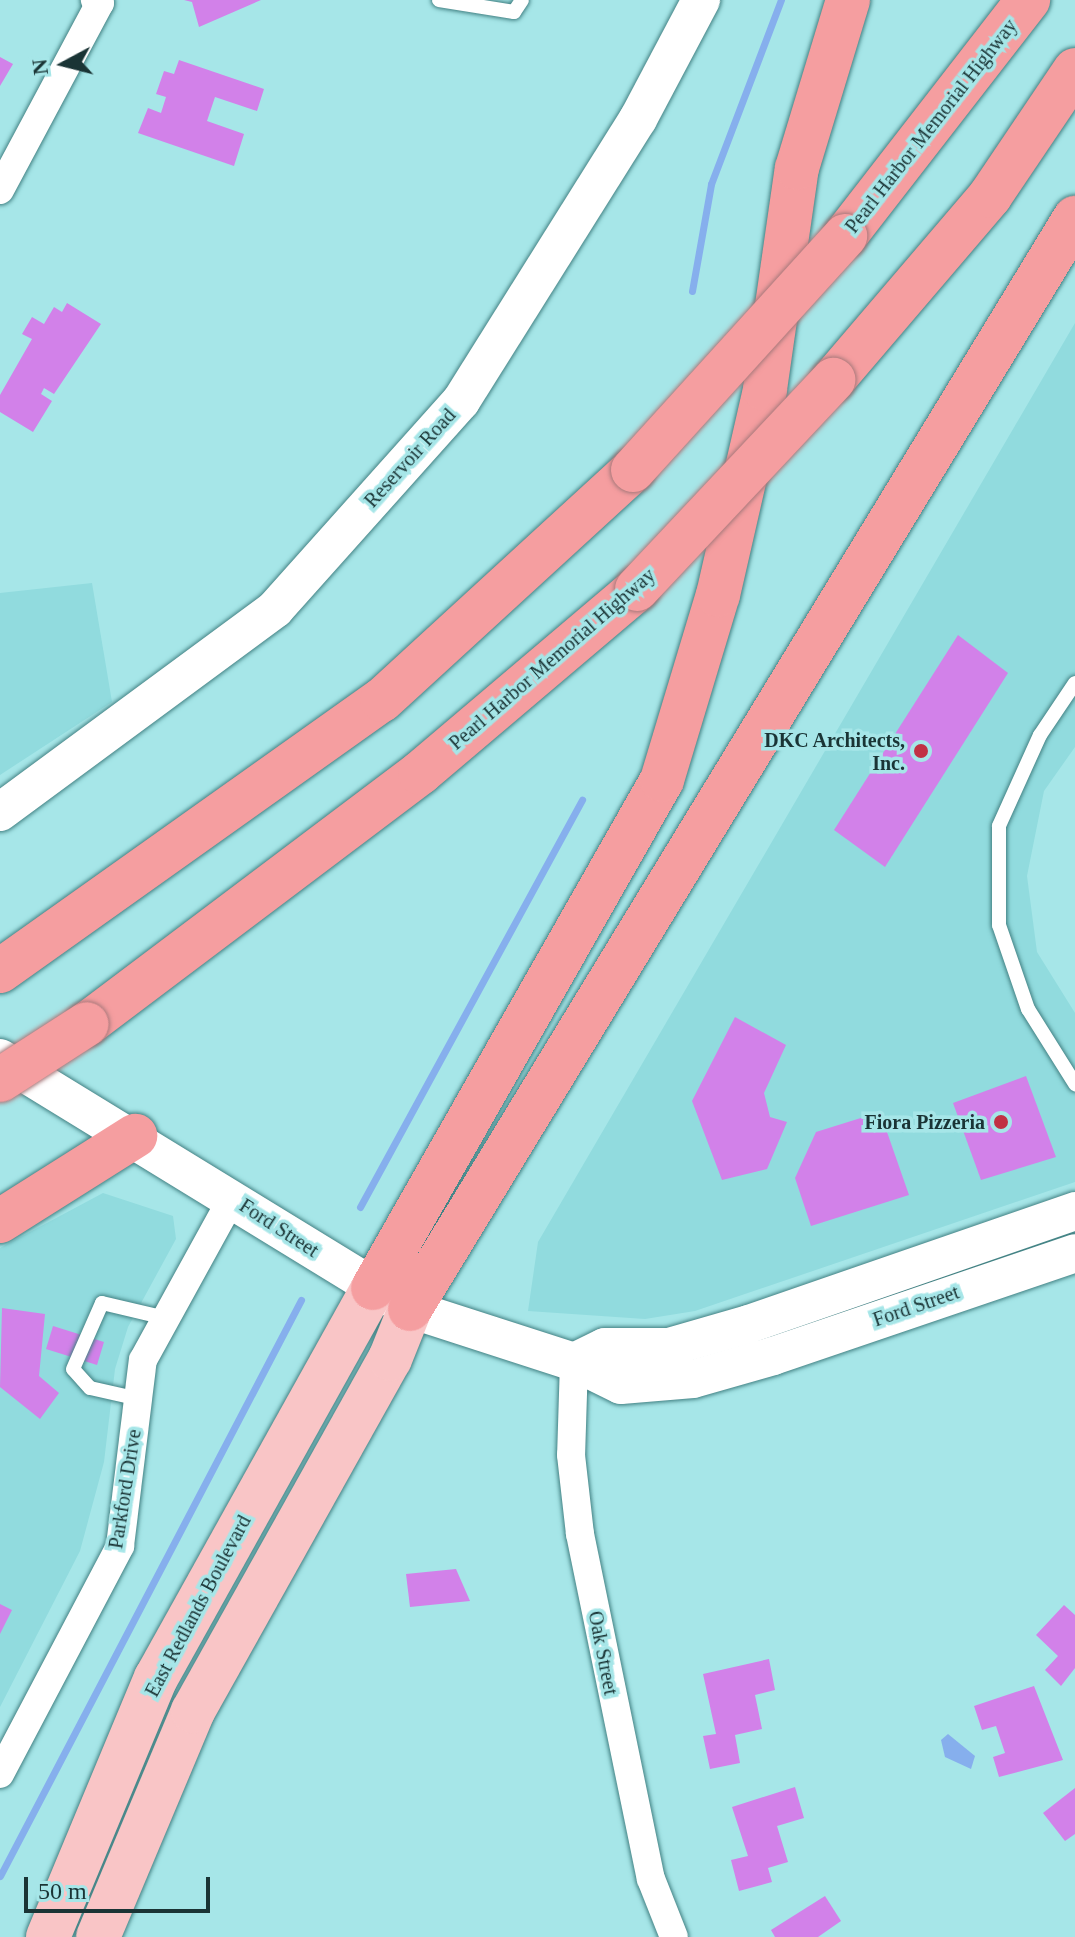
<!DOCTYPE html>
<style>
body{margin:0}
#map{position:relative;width:1075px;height:1937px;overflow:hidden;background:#a6e6e8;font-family:"Times New Roman",serif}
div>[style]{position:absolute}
.built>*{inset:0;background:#91dbde}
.water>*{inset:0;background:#86afed}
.stream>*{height:7px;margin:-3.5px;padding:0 3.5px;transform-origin:3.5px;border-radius:3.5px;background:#86afed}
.building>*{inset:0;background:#d281e9}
.roads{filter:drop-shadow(0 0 2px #428183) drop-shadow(0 0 2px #428183)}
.lane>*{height:14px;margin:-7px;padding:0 7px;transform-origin:7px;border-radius:7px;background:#fff}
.street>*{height:28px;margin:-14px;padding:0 14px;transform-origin:14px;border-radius:14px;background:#fff}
.secondary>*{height:38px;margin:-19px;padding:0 19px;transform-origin:19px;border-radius:19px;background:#fff}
.primary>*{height:44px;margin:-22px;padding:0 22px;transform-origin:22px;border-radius:22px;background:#f9c5c6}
.highway>*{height:44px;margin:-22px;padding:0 22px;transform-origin:22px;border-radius:22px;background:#f59ea0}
.bridges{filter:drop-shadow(0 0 2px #a8797b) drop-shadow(0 0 2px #a8797b)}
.highway-bridge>*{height:44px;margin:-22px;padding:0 22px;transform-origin:22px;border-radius:22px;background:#f59ea0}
.dots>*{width:22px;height:22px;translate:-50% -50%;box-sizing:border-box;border:4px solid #a6e6e8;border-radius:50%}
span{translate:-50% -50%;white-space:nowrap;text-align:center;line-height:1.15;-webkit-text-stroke:7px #a6e6e8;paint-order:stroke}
.street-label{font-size:20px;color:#1a3435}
.poi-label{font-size:20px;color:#1a3435;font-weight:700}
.right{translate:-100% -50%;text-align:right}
.north{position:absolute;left:24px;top:24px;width:80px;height:80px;-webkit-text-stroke:6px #a6e6e8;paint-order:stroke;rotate:263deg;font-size:22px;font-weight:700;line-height:32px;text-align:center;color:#1a3435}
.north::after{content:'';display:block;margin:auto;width:28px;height:36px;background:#1a3435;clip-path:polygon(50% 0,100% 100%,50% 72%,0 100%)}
.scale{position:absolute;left:24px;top:1877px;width:186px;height:36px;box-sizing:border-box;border:4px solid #1a3435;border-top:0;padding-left:10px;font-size:24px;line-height:28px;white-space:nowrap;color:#1a3435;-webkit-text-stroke:6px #a6e6e8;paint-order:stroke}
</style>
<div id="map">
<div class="built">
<div style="clip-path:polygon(1075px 323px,1075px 747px,1044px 791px,1027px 876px,1037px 952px,1075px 1013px,1075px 1182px,695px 1311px,645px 1319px,528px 1311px,538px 1242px)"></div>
<div style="clip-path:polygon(92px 583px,112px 702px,0 775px,0 593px)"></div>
<div style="clip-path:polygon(103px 1193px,173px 1216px,176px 1239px,128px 1327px,115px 1369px,104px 1462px,80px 1551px,0 1707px,0 1248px)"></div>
</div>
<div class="water">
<div style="clip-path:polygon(948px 1734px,975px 1756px,971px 1769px,945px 1757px,941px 1740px)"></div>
</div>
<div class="stream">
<div style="left:692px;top:291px;width:109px;rotate:-79.9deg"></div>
<div style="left:711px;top:184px;width:197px;rotate:-69.2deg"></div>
<div style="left:360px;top:1207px;width:464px;rotate:-61.4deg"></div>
<div style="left:0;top:1876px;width:650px;rotate:-62.41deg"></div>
</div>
<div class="building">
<div style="clip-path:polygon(184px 0,261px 0,199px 27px,192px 2px)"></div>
<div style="clip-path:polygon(0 57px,13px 64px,0 86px)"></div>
<div style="clip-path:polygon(179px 60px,264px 89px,257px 111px,215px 97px,207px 121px,244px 134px,234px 166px,138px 133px,148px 108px,161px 113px,166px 97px,156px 94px,164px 71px,174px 74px)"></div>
<div style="clip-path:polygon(67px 303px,101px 324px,54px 394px,44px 388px,41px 394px,52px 401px,33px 432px,0 412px,0 395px,32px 339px,22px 334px,32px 317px,44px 324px,54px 307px,62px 312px)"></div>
<div style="clip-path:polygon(958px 635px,1008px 673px,885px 867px,834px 830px)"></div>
<div style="clip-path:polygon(735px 1017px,786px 1045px,764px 1093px,770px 1117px,787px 1122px,767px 1169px,722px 1180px,692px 1101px)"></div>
<div style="clip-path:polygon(1026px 1076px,1056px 1157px,981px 1180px,953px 1103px)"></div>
<div style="clip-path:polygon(880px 1112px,909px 1195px,811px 1226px,795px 1178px,816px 1132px)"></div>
<div style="clip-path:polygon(2px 1308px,45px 1314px,39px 1376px,59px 1393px,40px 1419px,0 1387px)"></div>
<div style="clip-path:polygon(53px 1326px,104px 1342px,97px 1365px,46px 1349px)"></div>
<div style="clip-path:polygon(456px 1569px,470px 1601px,410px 1607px,406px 1574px)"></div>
<div style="clip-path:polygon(0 1604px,12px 1610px,0 1634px)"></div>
<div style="clip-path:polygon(1064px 1605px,1075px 1615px,1075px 1668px,1061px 1686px,1045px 1670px,1058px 1656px,1036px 1635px)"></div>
<div style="clip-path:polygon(769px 1659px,775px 1690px,755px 1695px,762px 1729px,735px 1735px,740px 1763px,710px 1769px,703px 1736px,716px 1734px,703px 1674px)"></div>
<div style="clip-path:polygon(1034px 1686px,1063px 1760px,999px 1777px,993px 1757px,1005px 1753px,996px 1726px,982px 1730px,974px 1706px)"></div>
<div style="clip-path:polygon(795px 1787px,804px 1818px,777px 1826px,788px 1862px,768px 1868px,772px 1882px,739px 1891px,731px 1860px,748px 1856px,732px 1807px)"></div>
<div style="clip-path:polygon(1075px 1788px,1075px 1834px,1065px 1841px,1043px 1813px)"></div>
<div style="clip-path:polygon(825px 1896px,841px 1921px,818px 1937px,775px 1937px,771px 1930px)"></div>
</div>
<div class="roads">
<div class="lane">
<div style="left:439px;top:0;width:76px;rotate:9.1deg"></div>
<div style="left:514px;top:12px;width:14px;rotate:-56deg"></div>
<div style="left:1075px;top:683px;width:63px;rotate:123.9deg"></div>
<div style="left:1040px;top:735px;width:100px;rotate:114.3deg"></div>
<div style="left:999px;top:826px;width:99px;rotate:90deg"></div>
<div style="left:999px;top:925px;width:89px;rotate:71deg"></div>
<div style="left:1028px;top:1009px;width:89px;rotate:57.9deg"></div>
<div style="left:139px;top:1399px;width:50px;rotate:-167.3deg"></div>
<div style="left:90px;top:1388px;width:25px;rotate:-132deg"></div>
<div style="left:73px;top:1369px;width:72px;rotate:-66.3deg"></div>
<div style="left:102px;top:1303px;width:66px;rotate:13.2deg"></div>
</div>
<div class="street">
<div style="left:0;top:190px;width:212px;rotate:-61.9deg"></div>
<div style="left:100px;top:3px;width:6px;rotate:-149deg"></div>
<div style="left:574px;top:1362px;width:93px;rotate:91.8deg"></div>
<div style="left:571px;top:1455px;width:80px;rotate:83.5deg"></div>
<div style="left:580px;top:1534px;width:352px;rotate:78.4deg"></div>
<div style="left:651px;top:1879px;width:62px;rotate:68.4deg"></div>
<div style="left:0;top:1774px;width:258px;rotate:-62.2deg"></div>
<div style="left:120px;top:1546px;width:187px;rotate:-83deg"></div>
<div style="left:143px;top:1360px;width:185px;rotate:-61.2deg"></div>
</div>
<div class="secondary">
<div style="left:0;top:812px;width:342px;rotate:-36.4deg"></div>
<div style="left:275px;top:609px;width:279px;rotate:-48.2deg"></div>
<div style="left:461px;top:401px;width:333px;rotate:-57.9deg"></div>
<div style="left:638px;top:119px;width:135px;rotate:-62.1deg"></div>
<div style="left:0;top:1058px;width:481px;rotate:31.5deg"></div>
<div style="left:410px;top:1309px;width:172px;rotate:17.9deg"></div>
<div style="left:574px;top:1362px;width:52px;rotate:26.1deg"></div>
<div style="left:621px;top:1385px;width:72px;rotate:-4.8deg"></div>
<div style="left:693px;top:1379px;width:83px;rotate:-16deg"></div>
<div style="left:773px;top:1356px;width:319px;rotate:-18.8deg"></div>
<div style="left:574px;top:1362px;width:34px;rotate:-26deg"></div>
<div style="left:605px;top:1347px;width:64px"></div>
<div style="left:669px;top:1347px;width:83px;rotate:-16deg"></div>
<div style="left:749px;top:1324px;width:345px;rotate:-19.1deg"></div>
</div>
<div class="primary">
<div style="left:48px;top:1937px;width:281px;rotate:-67.4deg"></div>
<div style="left:156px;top:1678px;width:446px;rotate:-60.9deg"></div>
<div style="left:98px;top:1937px;width:245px;rotate:-67.2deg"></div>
<div style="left:193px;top:1711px;width:403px;rotate:-60.8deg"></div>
<div style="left:390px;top:1359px;width:54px;rotate:-68.2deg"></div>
</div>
<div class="highway">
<div style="left:845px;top:236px;width:299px;rotate:-52.2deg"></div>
<div style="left:833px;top:380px;width:242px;rotate:-49.5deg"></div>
<div style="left:990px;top:196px;width:152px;rotate:-56deg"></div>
<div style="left:0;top:971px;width:468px;rotate:-35.4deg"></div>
<div style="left:382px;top:700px;width:340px;rotate:-42.5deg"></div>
<div style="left:87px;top:1024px;width:417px;rotate:-37deg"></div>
<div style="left:420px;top:773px;width:285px;rotate:-40.3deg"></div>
<div style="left:0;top:1221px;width:160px;rotate:-32.2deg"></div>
<div style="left:373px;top:1288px;width:584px;rotate:-60.36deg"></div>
<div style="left:662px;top:780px;width:193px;rotate:-73.2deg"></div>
<div style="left:718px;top:595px;width:211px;rotate:-77.1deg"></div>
<div style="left:765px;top:389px;width:223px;rotate:-81.8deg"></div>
<div style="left:797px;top:168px;width:176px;rotate:-73.1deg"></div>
<div style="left:410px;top:1309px;width:1278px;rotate:-58.64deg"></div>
</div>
</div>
<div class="bridges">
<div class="highway-bridge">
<div style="left:633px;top:470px;width:316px;rotate:-47.8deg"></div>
<div style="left:637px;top:589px;width:287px;rotate:-46.8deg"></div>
<div style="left:0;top:1080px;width:103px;rotate:-32.8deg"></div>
</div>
</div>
<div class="dots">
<div style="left:921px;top:751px;background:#c13144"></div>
<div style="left:1001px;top:1122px;background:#c13144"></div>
</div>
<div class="street-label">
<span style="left:931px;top:126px;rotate:-52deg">Pearl Harbor Memorial Highway</span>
<span style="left:410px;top:458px;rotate:-48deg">Reservoir Road</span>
<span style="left:552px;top:659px;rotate:-41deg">Pearl Harbor Memorial Highway</span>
<span style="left:279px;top:1228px;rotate:33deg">Ford Street</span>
<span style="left:916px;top:1306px;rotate:-19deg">Ford Street</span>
<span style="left:125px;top:1489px;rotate:-81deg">Parkford Drive</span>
<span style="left:198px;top:1606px;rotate:-62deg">East Redlands Boulevard</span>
<span style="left:603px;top:1653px;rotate:79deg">Oak Street</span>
</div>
<div class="poi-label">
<span class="right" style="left:905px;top:752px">DKC Architects,<br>Inc.</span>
<span class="right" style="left:985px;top:1122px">Fiora Pizzeria</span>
</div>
<div class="north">N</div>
<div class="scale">50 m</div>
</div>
